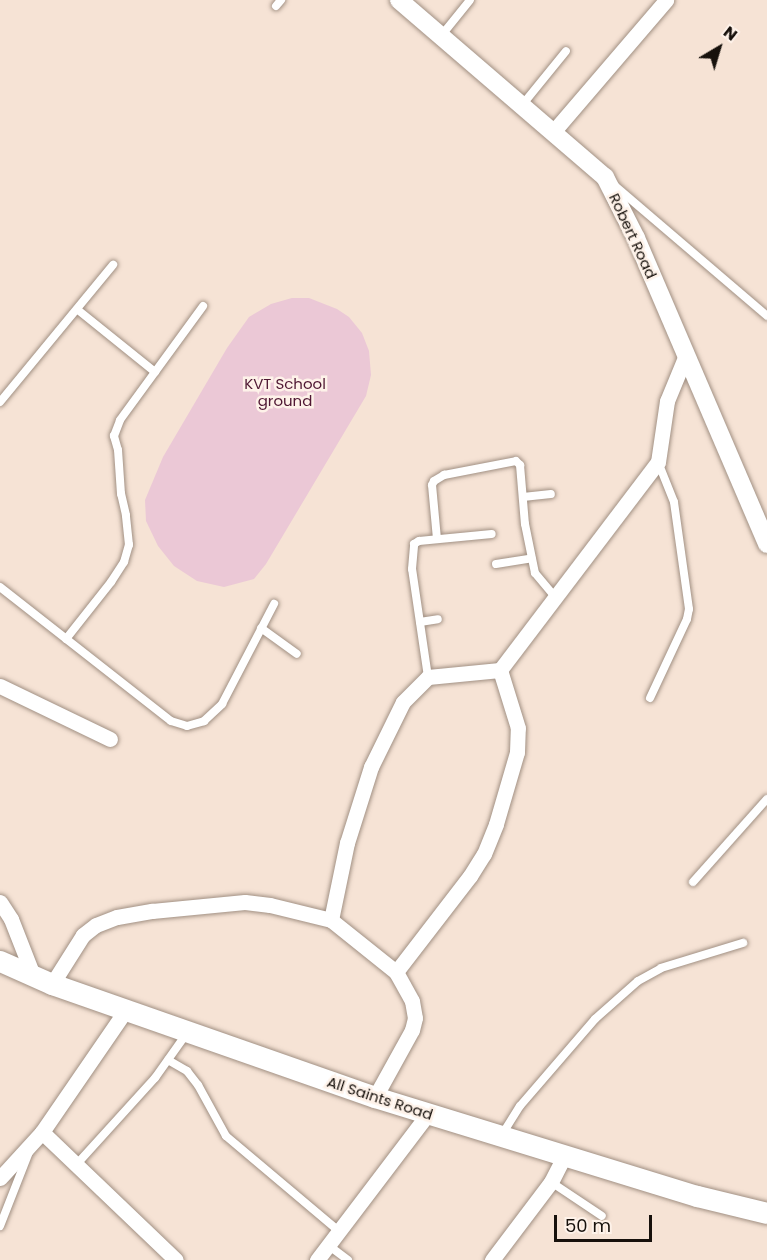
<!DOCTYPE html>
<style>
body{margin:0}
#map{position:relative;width:767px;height:1260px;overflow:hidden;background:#f6e3d5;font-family:Poppins,sans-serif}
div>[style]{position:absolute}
.green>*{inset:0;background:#ebc8d6}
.roads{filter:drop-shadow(0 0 2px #a19083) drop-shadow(0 0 2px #a19083)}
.service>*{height:8px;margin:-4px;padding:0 4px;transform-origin:4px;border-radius:4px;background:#fff}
.minor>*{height:15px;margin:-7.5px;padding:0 7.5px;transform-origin:7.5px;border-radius:7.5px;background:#fff}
.tertiary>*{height:18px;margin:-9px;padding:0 9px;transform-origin:9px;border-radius:9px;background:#fff}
.secondary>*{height:21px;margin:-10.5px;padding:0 10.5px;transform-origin:10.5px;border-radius:10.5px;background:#fff}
span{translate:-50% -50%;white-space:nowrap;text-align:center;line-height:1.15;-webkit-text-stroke:5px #fef2e9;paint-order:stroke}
.street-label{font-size:15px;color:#17110c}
.park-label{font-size:15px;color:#4f1733}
.north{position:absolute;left:689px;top:18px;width:60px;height:60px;-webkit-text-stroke:4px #fef2e9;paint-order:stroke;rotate:38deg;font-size:16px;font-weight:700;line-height:24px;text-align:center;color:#17110c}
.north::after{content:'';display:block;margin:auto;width:21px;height:27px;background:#17110c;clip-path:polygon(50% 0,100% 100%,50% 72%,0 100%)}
.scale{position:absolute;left:554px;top:1215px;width:98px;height:27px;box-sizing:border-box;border:3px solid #17110c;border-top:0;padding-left:8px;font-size:18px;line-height:21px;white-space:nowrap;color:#17110c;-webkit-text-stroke:4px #fef2e9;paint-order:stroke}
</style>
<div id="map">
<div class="green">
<div style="clip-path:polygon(292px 298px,309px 298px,337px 309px,349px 317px,362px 333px,369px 351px,371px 375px,366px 396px,266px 564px,254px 579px,224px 587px,197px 581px,174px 566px,158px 546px,146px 521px,145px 500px,163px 457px,227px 348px,249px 317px,271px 304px)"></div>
</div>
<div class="roads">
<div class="service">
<div style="left:276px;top:6px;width:8px;rotate:-50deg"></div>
<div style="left:441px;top:36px;width:46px;rotate:-51.1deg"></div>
<div style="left:523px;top:104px;width:68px;rotate:-50.9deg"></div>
<div style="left:615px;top:186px;width:200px;rotate:40.5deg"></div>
<div style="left:78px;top:310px;width:99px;rotate:38.8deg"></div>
<div style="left:0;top:402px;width:178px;rotate:-50.5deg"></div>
<div style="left:523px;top:497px;width:28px;rotate:-6deg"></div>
<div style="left:437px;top:539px;width:54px;rotate:-95.3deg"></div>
<div style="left:432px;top:485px;width:4px;rotate:-63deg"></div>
<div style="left:434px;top:481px;width:12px;rotate:-31deg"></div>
<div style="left:444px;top:475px;width:73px;rotate:-11deg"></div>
<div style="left:516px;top:461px;width:6px;rotate:45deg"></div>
<div style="left:520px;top:465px;width:59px;rotate:85.2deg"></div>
<div style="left:525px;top:524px;width:50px;rotate:78.5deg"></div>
<div style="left:535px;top:573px;width:30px;rotate:50deg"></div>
<div style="left:496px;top:564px;width:36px;rotate:-9deg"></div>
<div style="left:0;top:587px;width:217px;rotate:38.1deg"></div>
<div style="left:171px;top:721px;width:17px;rotate:17deg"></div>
<div style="left:187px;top:726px;width:18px;rotate:-16deg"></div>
<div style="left:204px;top:721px;width:25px;rotate:-43deg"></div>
<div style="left:222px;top:704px;width:113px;rotate:-62.5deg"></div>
<div style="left:420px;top:622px;width:18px;rotate:-9deg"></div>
<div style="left:261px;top:628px;width:44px;rotate:35.8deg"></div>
<div style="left:66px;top:639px;width:73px;rotate:-51.7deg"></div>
<div style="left:111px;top:582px;width:24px;rotate:-57deg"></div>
<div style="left:124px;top:562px;width:18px;rotate:-74deg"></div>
<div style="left:129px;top:545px;width:30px;rotate:-96deg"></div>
<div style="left:126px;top:515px;width:22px;rotate:-103deg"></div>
<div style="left:121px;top:494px;width:44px;rotate:-93.9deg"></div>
<div style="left:118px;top:450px;width:15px;rotate:-106deg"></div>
<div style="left:114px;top:436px;width:17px;rotate:-69deg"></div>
<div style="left:120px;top:420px;width:141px;rotate:-53.9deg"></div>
<div style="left:428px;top:677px;width:109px;rotate:-98.4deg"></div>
<div style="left:412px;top:569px;width:25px;rotate:-85deg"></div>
<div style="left:414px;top:544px;width:6px;rotate:-31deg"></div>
<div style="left:419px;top:541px;width:73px;rotate:-5.5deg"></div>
<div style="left:650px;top:698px;width:87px;rotate:-64.9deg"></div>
<div style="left:687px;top:619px;width:10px;rotate:-79deg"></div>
<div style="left:689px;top:609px;width:108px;rotate:-98deg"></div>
<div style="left:674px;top:502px;width:43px;rotate:-111.8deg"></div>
<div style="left:693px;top:882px;width:111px;rotate:-48.3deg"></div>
<div style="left:168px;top:1060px;width:22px;rotate:30deg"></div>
<div style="left:187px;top:1071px;width:18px;rotate:52deg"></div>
<div style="left:198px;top:1085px;width:58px;rotate:61.2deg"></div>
<div style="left:226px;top:1136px;width:148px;rotate:40.1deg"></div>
<div style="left:503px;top:1133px;width:32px;rotate:-58deg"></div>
<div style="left:520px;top:1106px;width:115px;rotate:-49.2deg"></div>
<div style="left:595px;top:1019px;width:57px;rotate:-41.5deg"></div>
<div style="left:638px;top:981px;width:26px;rotate:-29deg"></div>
<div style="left:661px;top:968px;width:86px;rotate:-17deg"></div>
<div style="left:76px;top:1165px;width:118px;rotate:-47.8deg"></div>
<div style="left:155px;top:1078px;width:55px;rotate:-54.6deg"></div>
<div style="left:551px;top:1182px;width:61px;rotate:33.7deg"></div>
<div style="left:0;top:1226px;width:79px;rotate:-68.6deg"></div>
<div style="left:328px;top:1245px;width:25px;rotate:37deg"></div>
</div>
<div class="minor">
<div style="left:553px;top:132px;width:174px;rotate:-49.4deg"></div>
<div style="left:0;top:686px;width:122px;rotate:25.7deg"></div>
<div style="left:0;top:902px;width:20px;rotate:57deg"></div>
<div style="left:11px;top:919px;width:60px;rotate:68.6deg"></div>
<div style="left:331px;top:920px;width:79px;rotate:-78.3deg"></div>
<div style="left:347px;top:843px;width:80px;rotate:-72.5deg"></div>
<div style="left:371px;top:767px;width:72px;rotate:-63.8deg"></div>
<div style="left:403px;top:702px;width:35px;rotate:-45deg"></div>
<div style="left:428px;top:677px;width:72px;rotate:-5.6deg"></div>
<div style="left:396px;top:972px;width:121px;rotate:-52.4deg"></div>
<div style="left:470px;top:876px;width:26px;rotate:-58deg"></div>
<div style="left:484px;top:854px;width:32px;rotate:-68deg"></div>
<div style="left:496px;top:824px;width:75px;rotate:-73.7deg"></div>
<div style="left:517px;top:752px;width:24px;rotate:-88deg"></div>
<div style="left:518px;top:728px;width:61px;rotate:-107.2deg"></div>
<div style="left:500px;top:670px;width:261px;rotate:-52.8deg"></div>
<div style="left:658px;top:462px;width:62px;rotate:-81.6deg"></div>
<div style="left:667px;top:401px;width:50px;rotate:-67.6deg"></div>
<div style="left:52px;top:984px;width:58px;rotate:-57.7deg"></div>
<div style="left:83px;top:935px;width:16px;rotate:-38deg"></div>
<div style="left:96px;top:925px;width:22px;rotate:-21deg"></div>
<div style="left:117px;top:917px;width:36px;rotate:-10deg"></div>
<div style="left:152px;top:911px;width:93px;rotate:-5.5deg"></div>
<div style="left:245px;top:902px;width:25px;rotate:7deg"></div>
<div style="left:270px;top:905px;width:63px;rotate:13.8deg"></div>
<div style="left:331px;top:920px;width:83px;rotate:38.7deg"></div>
<div style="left:396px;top:972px;width:33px;rotate:61deg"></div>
<div style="left:412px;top:1001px;width:17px;rotate:80deg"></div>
<div style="left:415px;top:1018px;width:12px;rotate:104deg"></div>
<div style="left:412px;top:1030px;width:77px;rotate:118.9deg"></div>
<div style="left:42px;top:1132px;width:185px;rotate:43.7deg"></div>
<div style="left:0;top:1178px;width:62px;rotate:-47.6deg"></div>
<div style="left:42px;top:1132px;width:148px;rotate:-55.5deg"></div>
<div style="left:317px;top:1260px;width:183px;rotate:-52.8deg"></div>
<div style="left:492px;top:1260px;width:98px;rotate:-52.9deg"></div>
<div style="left:551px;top:1182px;width:28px;rotate:-63deg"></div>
</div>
<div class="tertiary">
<div style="left:399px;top:0;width:272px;rotate:40.7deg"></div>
<div style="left:605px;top:177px;width:68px;rotate:63.1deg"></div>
<div style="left:636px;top:238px;width:333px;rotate:66.8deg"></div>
</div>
<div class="secondary">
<div style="left:0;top:961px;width:57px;rotate:23.9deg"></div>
<div style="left:52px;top:984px;width:342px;rotate:19.3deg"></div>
<div style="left:375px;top:1097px;width:337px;rotate:17.1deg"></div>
<div style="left:697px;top:1196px;width:72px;rotate:13.7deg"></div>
</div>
</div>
<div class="street-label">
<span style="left:633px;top:236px;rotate:65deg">Robert Road</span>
<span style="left:380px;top:1098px;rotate:18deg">All Saints Road</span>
</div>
<div class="park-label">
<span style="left:285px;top:392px">KVT School<br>ground</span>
</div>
<div class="north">N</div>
<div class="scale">50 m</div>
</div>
